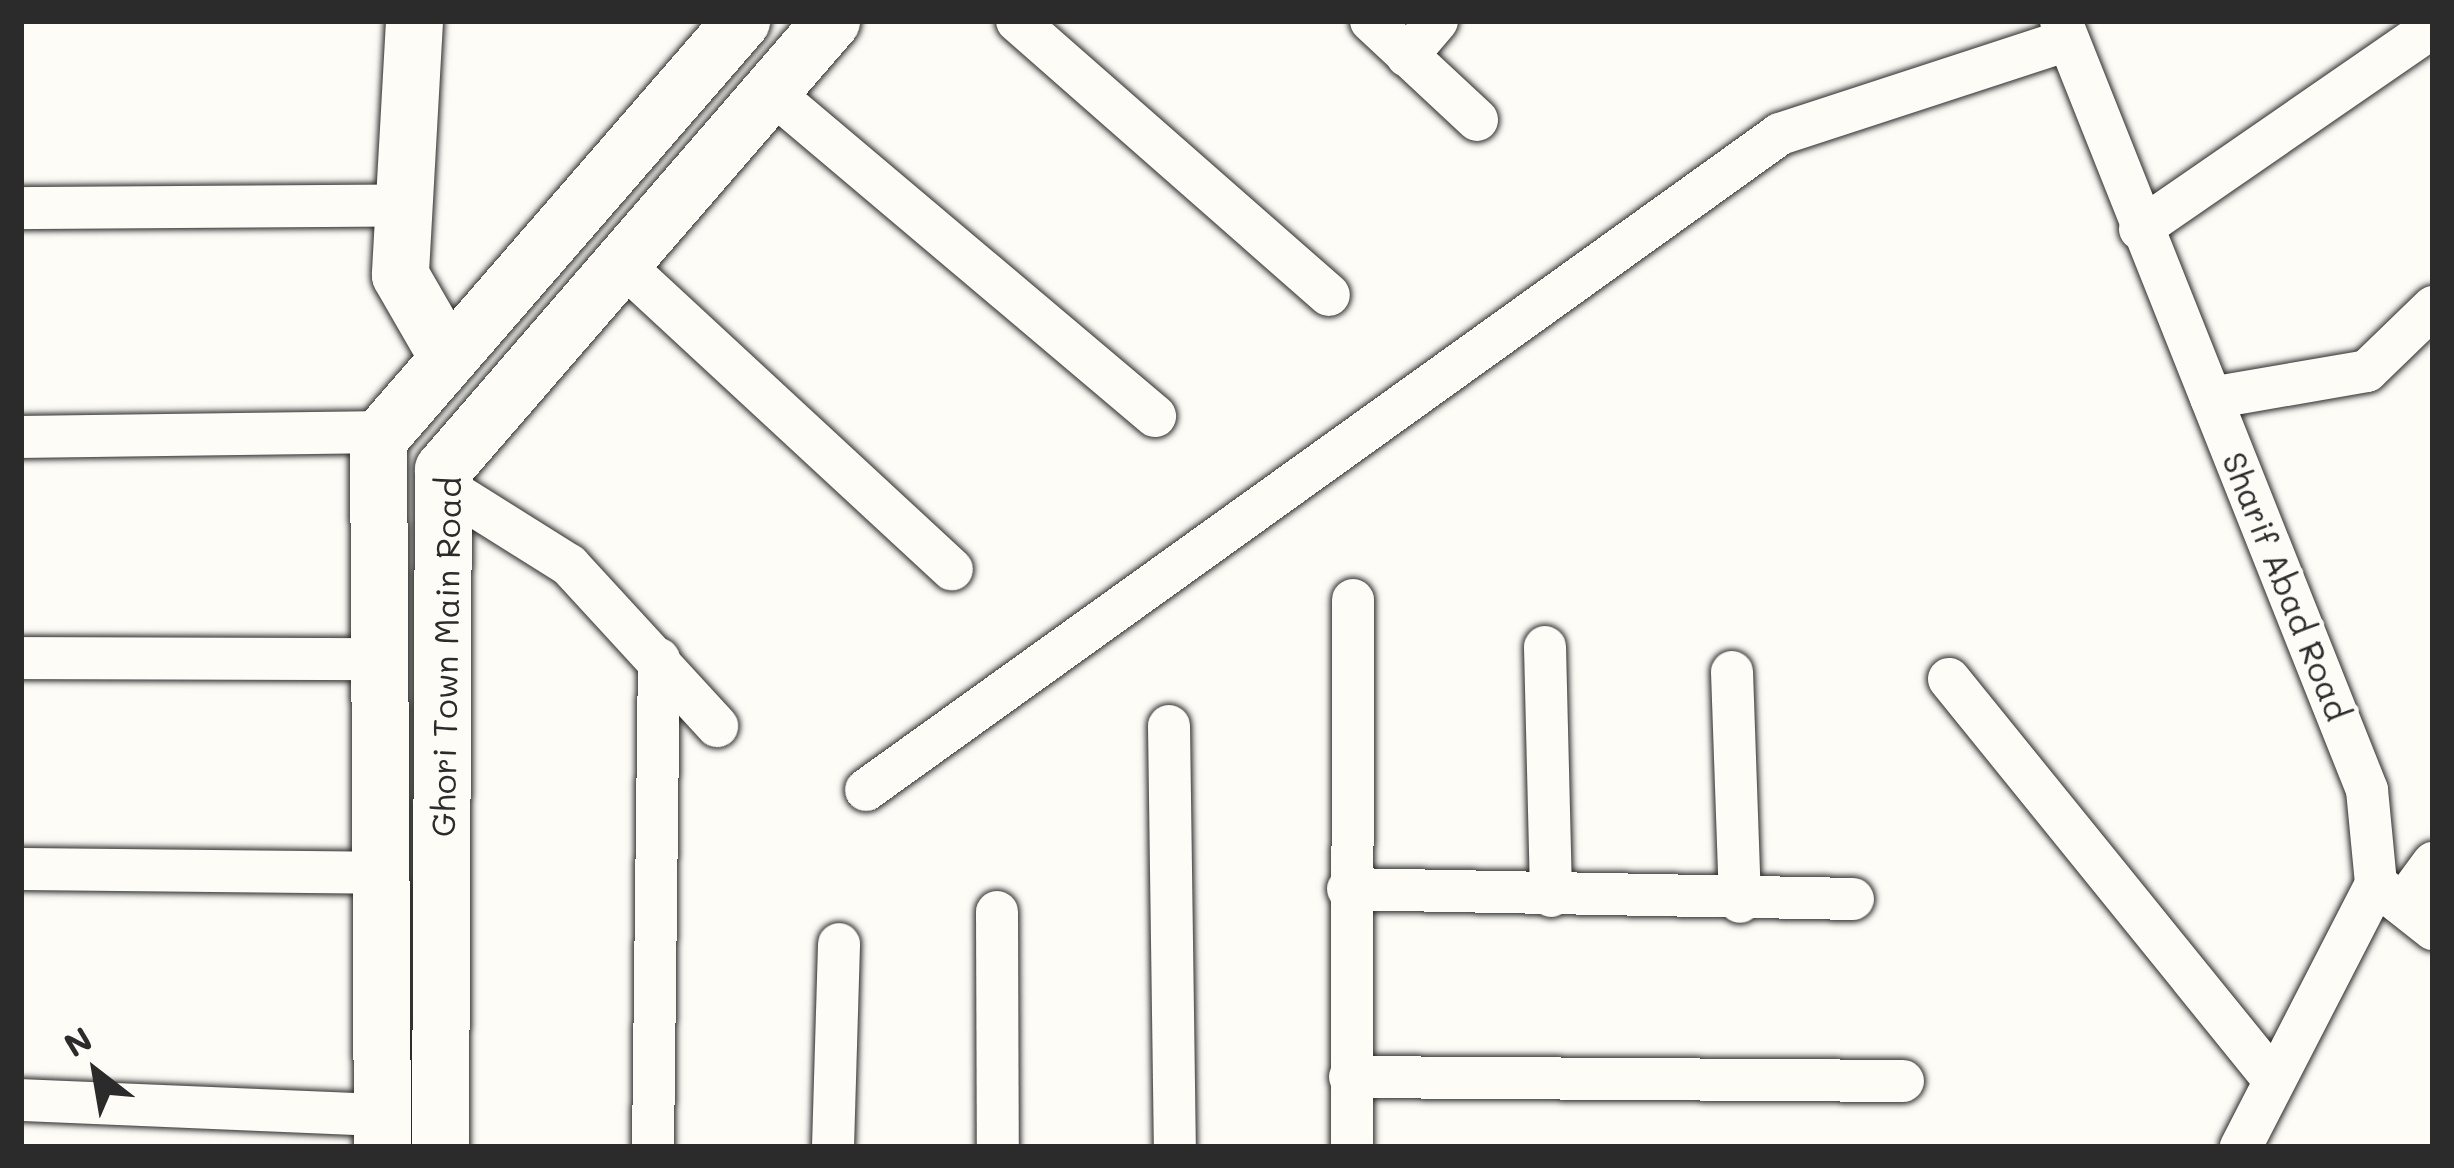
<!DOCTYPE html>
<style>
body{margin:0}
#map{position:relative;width:2454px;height:1168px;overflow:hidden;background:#fdfcf7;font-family:Mali,sans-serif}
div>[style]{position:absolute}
.roads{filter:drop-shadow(0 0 3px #2b2b2b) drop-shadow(0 0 3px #2b2b2b)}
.street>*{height:42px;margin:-21px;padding:0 21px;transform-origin:21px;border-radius:21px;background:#fdfcf7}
.secondary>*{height:57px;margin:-28.5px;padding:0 28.5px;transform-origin:28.5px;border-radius:28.5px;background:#fdfcf7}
span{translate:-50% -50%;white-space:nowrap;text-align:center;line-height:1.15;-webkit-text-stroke:9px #fdfcf7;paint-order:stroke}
.street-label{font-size:33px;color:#2b2b2b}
.frame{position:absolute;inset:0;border:24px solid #2b2b2b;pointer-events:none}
.north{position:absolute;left:36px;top:1012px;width:120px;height:120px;-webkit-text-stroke:9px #fdfcf7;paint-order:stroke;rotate:329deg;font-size:33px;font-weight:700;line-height:48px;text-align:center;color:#2b2b2b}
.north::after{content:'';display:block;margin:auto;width:42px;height:54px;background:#2b2b2b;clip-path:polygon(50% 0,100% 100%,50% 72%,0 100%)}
</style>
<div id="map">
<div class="roads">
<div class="street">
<div style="left:1017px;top:21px;width:415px;rotate:41.3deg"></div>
<div style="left:1371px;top:21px;width:145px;rotate:43deg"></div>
<div style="left:2061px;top:21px;width:828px;rotate:68.3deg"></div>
<div style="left:2367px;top:790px;width:94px;rotate:84.5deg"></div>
<div style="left:2376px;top:884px;width:296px;rotate:117.2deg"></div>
<div style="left:1407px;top:56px;width:46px;rotate:-49.4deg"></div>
<div style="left:770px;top:91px;width:504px;rotate:40.17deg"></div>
<div style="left:21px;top:208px;width:390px;rotate:-0.4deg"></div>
<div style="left:2140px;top:229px;width:356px;rotate:-34.6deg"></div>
<div style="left:621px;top:263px;width:451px;rotate:42.8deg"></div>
<div style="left:2211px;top:398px;width:158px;rotate:-9.8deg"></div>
<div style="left:2367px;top:371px;width:92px;rotate:-44.1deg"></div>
<div style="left:21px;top:437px;width:363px;rotate:-0.8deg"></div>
<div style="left:443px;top:486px;width:149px;rotate:32.1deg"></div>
<div style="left:569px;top:565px;width:219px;rotate:47.4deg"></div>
<div style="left:1545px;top:647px;width:249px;rotate:88.6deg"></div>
<div style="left:21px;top:658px;width:358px;rotate:0.2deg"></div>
<div style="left:1732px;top:672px;width:230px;rotate:88deg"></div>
<div style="left:1949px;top:679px;width:515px;rotate:50.99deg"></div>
<div style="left:1169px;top:726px;width:421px;rotate:89.2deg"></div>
<div style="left:866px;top:790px;width:1125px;rotate:-35.67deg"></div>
<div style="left:1780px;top:134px;width:297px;rotate:-18.1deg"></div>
<div style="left:21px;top:869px;width:360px;rotate:0.6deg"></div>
<div style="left:2376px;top:884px;width:73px;rotate:38.3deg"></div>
<div style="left:1348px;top:889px;width:505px;rotate:1.13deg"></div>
<div style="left:2403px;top:904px;width:51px;rotate:-53.8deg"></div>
<div style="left:997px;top:912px;width:235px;rotate:89.8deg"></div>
<div style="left:1350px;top:1077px;width:553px;rotate:0.41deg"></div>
<div style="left:21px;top:1100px;width:361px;rotate:2.4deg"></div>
<div style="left:653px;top:1147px;width:488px;rotate:-89.3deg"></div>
<div style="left:833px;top:1147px;width:203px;rotate:-88.3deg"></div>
<div style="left:1352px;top:1147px;width:547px;rotate:-89.9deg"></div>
</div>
<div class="secondary">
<div style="left:414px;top:21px;width:254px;rotate:93.2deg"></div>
<div style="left:400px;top:275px;width:96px;rotate:60deg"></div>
<div style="left:382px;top:1147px;width:708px;rotate:-90.32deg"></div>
<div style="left:378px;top:439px;width:554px;rotate:-49.03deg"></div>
<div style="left:440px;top:1147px;width:678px;rotate:-89.75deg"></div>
<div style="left:443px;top:469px;width:593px;rotate:-49.11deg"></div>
</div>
</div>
<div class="street-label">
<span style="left:2287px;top:586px;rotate:68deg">Sharif Abad Road</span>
<span style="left:445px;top:657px;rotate:-89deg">Ghori Town Main Road</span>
</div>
<div class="frame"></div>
<div class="north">N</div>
</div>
